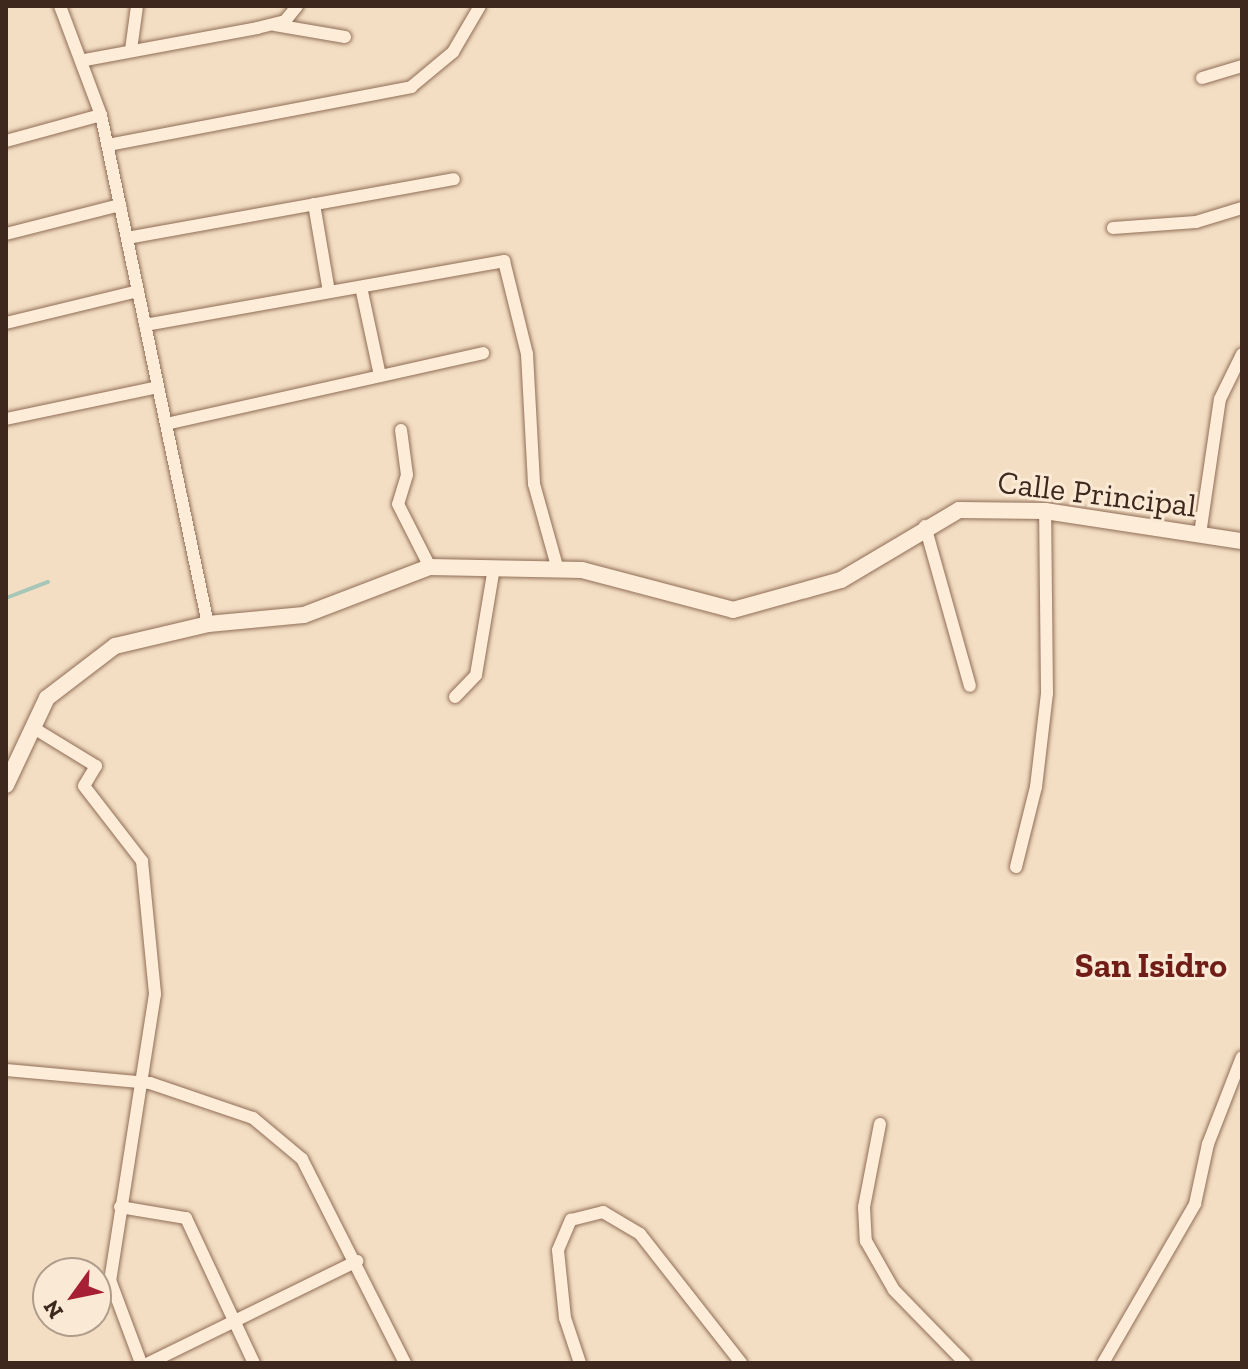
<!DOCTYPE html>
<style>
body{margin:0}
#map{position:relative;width:1248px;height:1369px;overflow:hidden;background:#f3dec3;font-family:"Zilla Slab",serif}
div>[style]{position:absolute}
.stream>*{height:4px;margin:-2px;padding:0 2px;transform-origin:2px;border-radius:2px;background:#a6c6b8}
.roads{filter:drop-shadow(0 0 2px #906d57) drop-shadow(0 0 2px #906d57)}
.minor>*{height:12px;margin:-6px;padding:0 6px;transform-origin:6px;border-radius:6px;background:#fdecd8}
.tertiary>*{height:16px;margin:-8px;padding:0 8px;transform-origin:8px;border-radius:8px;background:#fdecd8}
span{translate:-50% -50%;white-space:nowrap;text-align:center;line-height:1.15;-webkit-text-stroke:6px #fae9d4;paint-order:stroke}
.street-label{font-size:32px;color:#3e281d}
.neighbourhood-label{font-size:34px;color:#701d17;font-weight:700}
.frame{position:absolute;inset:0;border:8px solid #3e281d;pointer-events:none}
.north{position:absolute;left:32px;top:1257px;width:80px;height:80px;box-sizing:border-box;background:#fae9d4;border:2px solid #af9c8b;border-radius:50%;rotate:237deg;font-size:22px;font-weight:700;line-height:32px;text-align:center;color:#3e281d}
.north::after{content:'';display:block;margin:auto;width:28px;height:36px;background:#a71f34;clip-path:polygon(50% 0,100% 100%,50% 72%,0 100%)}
</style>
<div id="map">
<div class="stream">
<div style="left:6px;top:598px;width:45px;rotate:-20.9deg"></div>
</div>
<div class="roads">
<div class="minor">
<div style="left:60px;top:6px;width:116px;rotate:69.4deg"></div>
<div style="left:101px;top:115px;width:520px;rotate:78.13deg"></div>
<div style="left:275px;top:25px;width:71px;rotate:9.7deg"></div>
<div style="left:131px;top:50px;width:44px;rotate:-82.2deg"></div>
<div style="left:85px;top:60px;width:175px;rotate:-10.5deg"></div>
<div style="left:257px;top:28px;width:29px;rotate:-14deg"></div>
<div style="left:285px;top:21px;width:19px;rotate:-51deg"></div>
<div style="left:1202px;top:78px;width:42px;rotate:-16.7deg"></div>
<div style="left:6px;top:141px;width:98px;rotate:-15.3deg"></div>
<div style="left:108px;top:145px;width:309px;rotate:-10.8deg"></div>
<div style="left:411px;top:87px;width:55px;rotate:-39.8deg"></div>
<div style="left:453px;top:52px;width:53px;rotate:-59.6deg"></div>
<div style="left:314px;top:204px;width:89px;rotate:80.3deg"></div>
<div style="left:1113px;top:228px;width:83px;rotate:-4.1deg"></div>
<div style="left:1196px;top:222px;width:48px;rotate:-16.9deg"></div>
<div style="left:6px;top:234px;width:118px;rotate:-14.3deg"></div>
<div style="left:127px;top:238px;width:332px;rotate:-10.2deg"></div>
<div style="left:361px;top:287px;width:91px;rotate:77.9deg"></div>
<div style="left:6px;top:323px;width:136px;rotate:-13.6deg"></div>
<div style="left:145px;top:325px;width:365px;rotate:-10.1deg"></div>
<div style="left:504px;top:261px;width:96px;rotate:76.1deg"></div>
<div style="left:527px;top:354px;width:130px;rotate:86.9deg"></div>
<div style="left:534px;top:484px;width:89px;rotate:74.4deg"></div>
<div style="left:6px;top:419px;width:155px;rotate:-11.9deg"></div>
<div style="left:166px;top:424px;width:325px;rotate:-12.6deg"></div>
<div style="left:401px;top:430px;width:45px;rotate:82.4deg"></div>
<div style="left:407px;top:475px;width:30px;rotate:107deg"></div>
<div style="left:398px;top:504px;width:71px;rotate:63.1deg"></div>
<div style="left:925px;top:526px;width:166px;rotate:74.3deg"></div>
<div style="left:1200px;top:534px;width:136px;rotate:-81.6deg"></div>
<div style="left:1220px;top:399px;width:50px;rotate:-63.9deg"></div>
<div style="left:455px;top:697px;width:30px;rotate:-46deg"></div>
<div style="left:476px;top:675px;width:103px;rotate:-80.5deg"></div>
<div style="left:32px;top:727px;width:75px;rotate:31.4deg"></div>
<div style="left:96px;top:766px;width:23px;rotate:121deg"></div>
<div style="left:84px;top:786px;width:95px;rotate:52.3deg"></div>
<div style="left:142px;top:861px;width:134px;rotate:84.4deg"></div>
<div style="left:155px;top:994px;width:290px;rotate:98.9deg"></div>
<div style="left:110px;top:1280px;width:89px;rotate:69.5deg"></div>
<div style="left:1016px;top:867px;width:82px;rotate:-76deg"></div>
<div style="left:1036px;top:787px;width:95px;rotate:-83.3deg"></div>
<div style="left:1047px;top:693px;width:182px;rotate:-90.6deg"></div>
<div style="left:6px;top:1070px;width:145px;rotate:5.2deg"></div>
<div style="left:150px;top:1083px;width:109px;rotate:18.8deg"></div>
<div style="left:253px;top:1118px;width:64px;rotate:39.9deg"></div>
<div style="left:302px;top:1159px;width:229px;rotate:63.2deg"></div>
<div style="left:880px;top:1124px;width:85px;rotate:100.9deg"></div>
<div style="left:864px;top:1207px;width:34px;rotate:87deg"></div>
<div style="left:866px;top:1241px;width:56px;rotate:60.3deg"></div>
<div style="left:894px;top:1290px;width:102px;rotate:45.8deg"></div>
<div style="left:120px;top:1207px;width:67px;rotate:9.5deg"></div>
<div style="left:186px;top:1218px;width:160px;rotate:64.9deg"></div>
<div style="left:149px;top:1363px;width:232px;rotate:-26.1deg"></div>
<div style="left:580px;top:1363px;width:47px;rotate:-108.4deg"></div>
<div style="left:565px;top:1318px;width:68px;rotate:-95.9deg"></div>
<div style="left:558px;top:1250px;width:33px;rotate:-67deg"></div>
<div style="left:571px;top:1220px;width:33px;rotate:-14deg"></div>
<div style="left:603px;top:1212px;width:43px;rotate:30.7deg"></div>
<div style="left:640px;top:1234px;width:164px;rotate:51.9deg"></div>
<div style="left:1103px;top:1363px;width:184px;rotate:-59.9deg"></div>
<div style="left:1195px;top:1204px;width:61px;rotate:-77.8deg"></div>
<div style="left:1208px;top:1144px;width:93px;rotate:-68.7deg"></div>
</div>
<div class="tertiary">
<div style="left:6px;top:785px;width:96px;rotate:-64.8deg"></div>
<div style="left:47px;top:698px;width:86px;rotate:-37.4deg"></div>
<div style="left:115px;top:646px;width:96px;rotate:-13.3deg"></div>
<div style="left:208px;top:624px;width:96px;rotate:-5.4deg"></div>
<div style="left:304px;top:615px;width:135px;rotate:-20.9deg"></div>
<div style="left:430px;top:567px;width:152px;rotate:1.1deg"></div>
<div style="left:582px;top:570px;width:156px;rotate:14.8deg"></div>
<div style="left:733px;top:610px;width:112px;rotate:-15.5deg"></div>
<div style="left:841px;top:580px;width:137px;rotate:-30.7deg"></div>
<div style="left:959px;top:510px;width:86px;rotate:0.7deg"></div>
<div style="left:1045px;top:511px;width:199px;rotate:8.7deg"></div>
</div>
</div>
<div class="street-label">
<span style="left:1097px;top:494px;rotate:7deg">Calle Principal</span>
</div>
<div class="neighbourhood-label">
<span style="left:1151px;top:966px">San Isidro</span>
</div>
<div class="frame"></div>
<div class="north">N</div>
</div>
